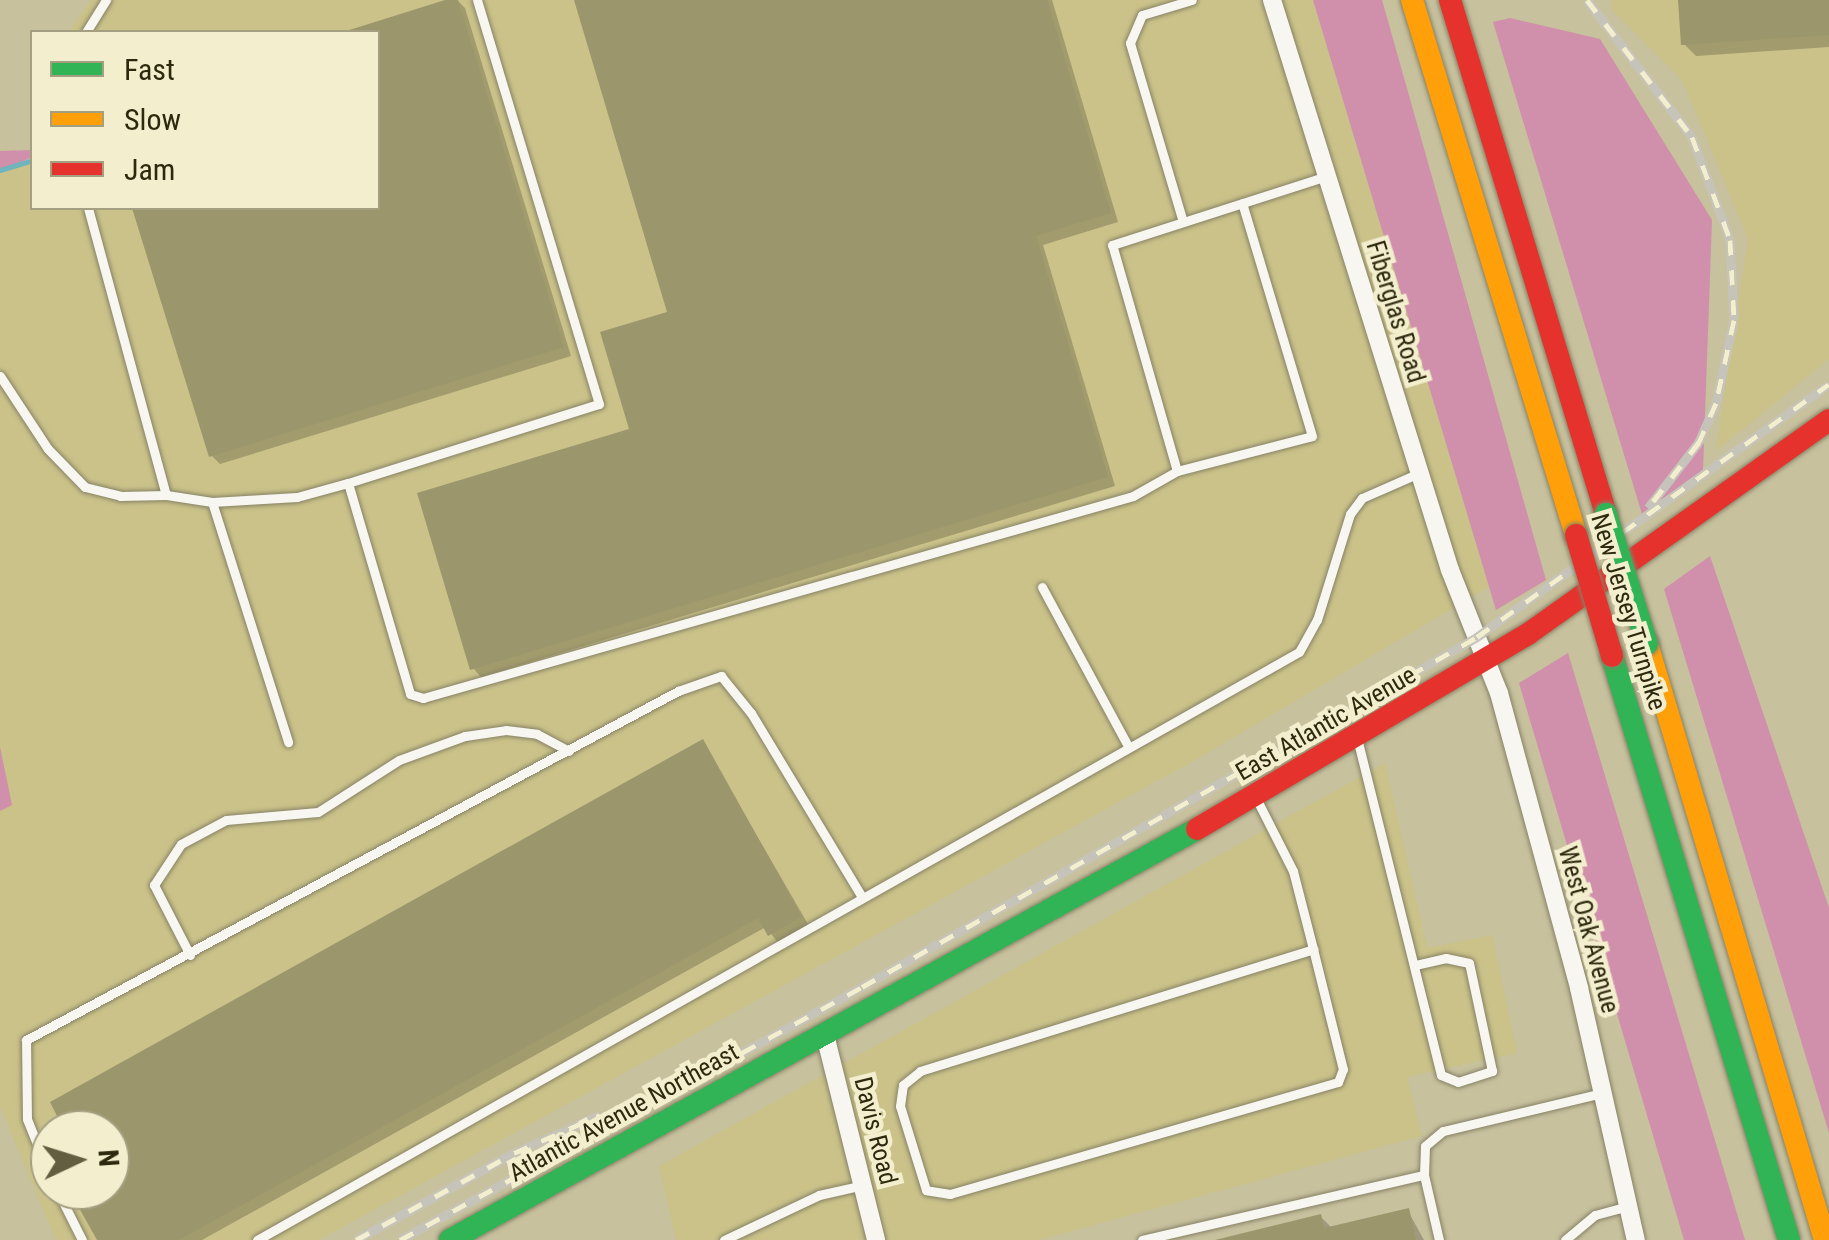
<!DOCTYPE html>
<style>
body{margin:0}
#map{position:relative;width:1829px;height:1240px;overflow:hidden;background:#c7c19e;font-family:"Roboto Condensed",sans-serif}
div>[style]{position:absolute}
.built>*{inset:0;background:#cac289}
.forest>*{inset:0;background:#d08faa}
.shadow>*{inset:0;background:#0003}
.stream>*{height:5px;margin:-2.5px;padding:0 2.5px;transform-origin:2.5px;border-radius:2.5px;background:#70b4be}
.building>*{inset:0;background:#9c966c}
.roads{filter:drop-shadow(0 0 2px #878266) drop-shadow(0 0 2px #878266)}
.lane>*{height:9px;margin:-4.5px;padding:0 4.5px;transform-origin:4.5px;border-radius:4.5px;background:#f7f6f0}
.street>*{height:18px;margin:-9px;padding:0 9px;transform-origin:9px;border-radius:9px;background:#f7f6f0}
.fast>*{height:22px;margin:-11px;padding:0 11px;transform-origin:11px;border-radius:11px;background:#30b455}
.slow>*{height:22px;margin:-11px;padding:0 11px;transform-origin:11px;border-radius:11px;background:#ff9f0a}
.jam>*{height:22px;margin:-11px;padding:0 11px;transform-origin:11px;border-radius:11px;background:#e5322d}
.rail>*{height:9px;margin-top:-4.5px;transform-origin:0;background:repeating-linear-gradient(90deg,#f3eece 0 15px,#c6c4ba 0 30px);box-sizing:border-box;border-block:2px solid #c6c4ba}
.bridges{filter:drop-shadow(0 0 2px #878266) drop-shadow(0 0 2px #878266)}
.fast-bridge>*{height:22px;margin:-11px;padding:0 11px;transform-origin:11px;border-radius:11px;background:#30b455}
.jam-bridge>*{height:22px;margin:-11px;padding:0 11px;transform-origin:11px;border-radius:11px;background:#e5322d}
span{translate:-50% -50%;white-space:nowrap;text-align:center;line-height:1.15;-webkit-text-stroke:9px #f3eece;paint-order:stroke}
.street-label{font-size:25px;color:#2d290e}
.legend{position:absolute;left:30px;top:30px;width:350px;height:180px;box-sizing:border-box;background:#f3eece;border:2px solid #a49f81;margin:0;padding:12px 18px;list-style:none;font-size:30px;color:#2d290e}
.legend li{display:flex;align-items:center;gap:20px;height:50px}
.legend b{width:50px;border:2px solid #a49f81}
.north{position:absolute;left:30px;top:1110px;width:100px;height:100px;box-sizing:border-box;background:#f3eece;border:2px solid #a49f81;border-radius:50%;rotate:86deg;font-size:28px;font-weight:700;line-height:40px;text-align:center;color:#2d290e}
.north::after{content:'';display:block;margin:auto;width:35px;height:45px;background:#635e40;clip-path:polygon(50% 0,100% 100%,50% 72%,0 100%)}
</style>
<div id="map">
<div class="built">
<div style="clip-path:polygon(evenodd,91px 0,1313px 0,1489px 587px,1192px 762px,319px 1240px,56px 1240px,0 1106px,0 811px,11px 805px,0 747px,0 172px,32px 159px,32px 208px,378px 208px,378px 32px,68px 32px,91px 0,50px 1130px,110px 1130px,110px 1190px,50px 1190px,50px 1130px)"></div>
<div style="clip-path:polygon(1611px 0,1829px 0,1829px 359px,1716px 451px,1748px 238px,1682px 80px,1612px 10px)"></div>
<div style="clip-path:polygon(1385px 763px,1427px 948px,1492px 935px,1517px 1053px,1407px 1077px,1422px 1136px,1039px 1240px,676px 1240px,659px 1166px)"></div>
</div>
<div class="forest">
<div style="clip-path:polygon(1313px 0,1382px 0,1546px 580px,1496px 610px)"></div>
<div style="clip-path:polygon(1510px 18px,1600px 39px,1712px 220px,1703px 470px,1642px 514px,1493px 22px)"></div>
<div style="clip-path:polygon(32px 150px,32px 157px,0 172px,0 151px)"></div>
<div style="clip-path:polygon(1710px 556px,1829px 908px,1829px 1133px,1664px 589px)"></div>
<div style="clip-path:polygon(1568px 653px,1745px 1240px,1684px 1240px,1519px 683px)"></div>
<div style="clip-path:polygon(0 747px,12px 805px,0 811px)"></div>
</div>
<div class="shadow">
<div style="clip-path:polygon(457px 0,465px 8px,571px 356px,220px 464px,211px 455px,135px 208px,378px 208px,378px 32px,348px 32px)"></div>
<div style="clip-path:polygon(576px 0,1052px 0,1118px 222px,1043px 245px,1115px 486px,481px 677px,473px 668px,633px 430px,670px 313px)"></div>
<div style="clip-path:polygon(1681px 0,1829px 0,1829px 47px,1696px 56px,1684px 44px)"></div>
<div style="clip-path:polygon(703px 742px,809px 926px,778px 943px,766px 927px,202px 1240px,100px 1240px,72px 1190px,110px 1190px,110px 1130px,50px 1130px)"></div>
<div style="clip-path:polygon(1408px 1211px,1424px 1240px,1219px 1240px,1320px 1216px,1332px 1228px)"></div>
</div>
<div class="stream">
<div style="left:0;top:170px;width:34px;rotate:-17deg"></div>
</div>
<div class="building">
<div style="clip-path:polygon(445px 0,458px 0,564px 347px,209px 457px,132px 208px,378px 208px,378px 32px,343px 32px)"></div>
<div style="clip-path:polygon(574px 0,1047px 0,1111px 213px,1036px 236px,1108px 477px,470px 670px,417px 493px,629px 429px,600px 332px,667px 312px)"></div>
<div style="clip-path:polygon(1678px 0,1829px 0,1829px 35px,1681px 45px)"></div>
<div style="clip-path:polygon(703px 739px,802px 917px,768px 936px,758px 918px,179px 1240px,97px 1240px,69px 1190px,110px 1190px,110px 1130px,50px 1130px,50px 1155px,38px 1134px,60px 1122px,50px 1102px)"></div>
<div style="clip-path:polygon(1409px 1208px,1416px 1240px,1215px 1240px,1321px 1214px,1324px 1228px)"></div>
</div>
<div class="roads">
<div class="lane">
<div style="left:86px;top:32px;width:38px;rotate:-58deg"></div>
<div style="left:88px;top:208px;width:297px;rotate:74.8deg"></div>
<div style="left:166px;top:495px;width:47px;rotate:8.7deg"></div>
<div style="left:212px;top:502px;width:252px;rotate:72.4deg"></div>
<div style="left:1183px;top:222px;width:187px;rotate:-106.5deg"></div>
<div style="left:1130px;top:43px;width:30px;rotate:-67deg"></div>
<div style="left:1142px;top:15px;width:52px;rotate:-16.7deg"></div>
<div style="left:0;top:376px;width:87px;rotate:56.7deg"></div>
<div style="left:48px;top:449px;width:53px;rotate:45.8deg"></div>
<div style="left:85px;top:487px;width:36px;rotate:14deg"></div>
<div style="left:120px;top:496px;width:46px;rotate:-1.2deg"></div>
<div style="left:1177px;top:471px;width:139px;rotate:-14.5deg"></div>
<div style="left:1312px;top:436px;width:243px;rotate:-106.7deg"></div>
<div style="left:348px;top:483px;width:263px;rotate:-17.5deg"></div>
<div style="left:599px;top:404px;width:422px;rotate:-106.8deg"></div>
<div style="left:212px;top:502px;width:85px;rotate:-3.4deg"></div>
<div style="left:297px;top:497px;width:53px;rotate:-15.4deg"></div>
<div style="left:348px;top:483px;width:220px;rotate:73.6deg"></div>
<div style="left:410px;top:694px;width:14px;rotate:17deg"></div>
<div style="left:423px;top:698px;width:738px;rotate:-15.88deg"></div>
<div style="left:1133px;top:496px;width:51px;rotate:-29.6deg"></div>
<div style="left:1177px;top:471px;width:235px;rotate:-106deg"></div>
<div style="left:1112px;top:245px;width:226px;rotate:-17.8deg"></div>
<div style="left:1042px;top:587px;width:181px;rotate:61.6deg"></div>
<div style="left:1358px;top:742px;width:343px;rotate:76deg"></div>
<div style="left:1441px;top:1075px;width:18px;rotate:22deg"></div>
<div style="left:1458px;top:1082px;width:36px;rotate:-18deg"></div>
<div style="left:1492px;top:1071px;width:110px;rotate:-102deg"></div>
<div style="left:1469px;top:963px;width:24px;rotate:-168deg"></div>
<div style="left:1446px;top:958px;width:32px;rotate:167deg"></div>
<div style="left:1257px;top:800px;width:80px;rotate:63.1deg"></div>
<div style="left:1293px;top:871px;width:81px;rotate:75.6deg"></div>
<div style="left:1313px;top:949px;width:124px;rotate:76deg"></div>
<div style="left:1343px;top:1069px;width:14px;rotate:111deg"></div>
<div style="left:1338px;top:1082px;width:404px;rotate:163.9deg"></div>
<div style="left:950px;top:1194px;width:24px;rotate:-171deg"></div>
<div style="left:926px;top:1190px;width:88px;rotate:-107.2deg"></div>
<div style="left:900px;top:1106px;width:21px;rotate:-82deg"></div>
<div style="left:903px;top:1085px;width:22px;rotate:-39deg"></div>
<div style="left:920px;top:1071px;width:412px;rotate:-17.2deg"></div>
<div style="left:190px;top:955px;width:79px;rotate:-117.2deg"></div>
<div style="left:154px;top:885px;width:49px;rotate:-56.6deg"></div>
<div style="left:181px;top:844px;width:51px;rotate:-28.1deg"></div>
<div style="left:226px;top:820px;width:92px;rotate:-5deg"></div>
<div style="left:318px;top:812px;width:96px;rotate:-32.7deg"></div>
<div style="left:399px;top:760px;width:70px;rotate:-20deg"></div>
<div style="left:465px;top:736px;width:41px;rotate:-8.3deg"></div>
<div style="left:506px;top:730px;width:31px;rotate:7deg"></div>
<div style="left:537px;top:734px;width:36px;rotate:28deg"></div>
<div style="left:1424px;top:1175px;width:67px;rotate:77deg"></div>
<div style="left:50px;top:1176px;width:61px;rotate:-112deg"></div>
<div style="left:27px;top:1119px;width:79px;rotate:-90.7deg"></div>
<div style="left:26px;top:1040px;width:740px;rotate:-28.16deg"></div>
<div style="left:678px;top:691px;width:46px;rotate:-19.2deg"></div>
<div style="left:721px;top:676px;width:48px;rotate:51deg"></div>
<div style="left:751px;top:713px;width:215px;rotate:58.9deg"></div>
<div style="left:57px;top:1190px;width:56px;rotate:63.4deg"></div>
<div style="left:257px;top:1240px;width:1196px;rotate:-29.44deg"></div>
<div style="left:1299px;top:652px;width:37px;rotate:-61deg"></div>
<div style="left:1317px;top:620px;width:111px;rotate:-72.7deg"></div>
<div style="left:1350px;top:514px;width:20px;rotate:-53deg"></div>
<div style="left:1362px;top:498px;width:62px;rotate:-23.7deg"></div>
<div style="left:724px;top:1240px;width:105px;rotate:-25.3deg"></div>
<div style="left:819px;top:1195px;width:45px;rotate:-12.8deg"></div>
<div style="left:1142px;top:1240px;width:289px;rotate:-13deg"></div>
<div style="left:1424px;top:1175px;width:29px;rotate:-88deg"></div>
<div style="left:1425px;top:1146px;width:23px;rotate:-40deg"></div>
<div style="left:1443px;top:1131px;width:164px;rotate:-13.4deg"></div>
<div style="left:1565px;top:1240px;width:39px;rotate:-40deg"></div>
<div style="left:1595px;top:1215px;width:34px;rotate:-15deg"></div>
</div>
<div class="street">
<div style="left:1272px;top:0;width:597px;rotate:72.66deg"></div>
<div style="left:1450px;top:570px;width:132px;rotate:68.3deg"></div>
<div style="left:1499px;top:693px;width:306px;rotate:74.8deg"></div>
<div style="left:1579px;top:988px;width:258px;rotate:77.3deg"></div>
<div style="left:825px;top:1035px;width:211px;rotate:76deg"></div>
</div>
<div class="fast">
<div style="left:1612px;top:656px;width:610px;rotate:73.14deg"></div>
<div style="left:450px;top:1240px;width:853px;rotate:-28.82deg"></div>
</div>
<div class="slow">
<div style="left:1412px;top:0;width:560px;rotate:72.96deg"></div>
<div style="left:1647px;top:644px;width:622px;rotate:73.37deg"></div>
</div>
<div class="jam">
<div style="left:1450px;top:0;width:537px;rotate:73.12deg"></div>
<div style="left:1197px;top:829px;width:384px;rotate:-30.5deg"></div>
<div style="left:1528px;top:634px;width:369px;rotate:-35.4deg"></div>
</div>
</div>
<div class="rail">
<div style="left:1587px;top:0;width:173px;rotate:52.5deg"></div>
<div style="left:1692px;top:137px;width:110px;rotate:69.7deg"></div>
<div style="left:1730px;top:240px;width:80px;rotate:87.1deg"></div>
<div style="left:1734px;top:320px;width:85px;rotate:102.2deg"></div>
<div style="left:1716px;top:403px;width:43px;rotate:113.6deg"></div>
<div style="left:1699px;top:442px;width:83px;rotate:127.7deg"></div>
<div style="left:356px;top:1240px;width:180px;rotate:-28.8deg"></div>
<div style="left:514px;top:1153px;width:94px;rotate:-23.8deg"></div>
<div style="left:400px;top:1240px;width:527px;rotate:-28.71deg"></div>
<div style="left:862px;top:987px;width:708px;rotate:-29.64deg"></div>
<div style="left:1477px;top:637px;width:433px;rotate:-35.7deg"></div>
</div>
<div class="bridges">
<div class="fast-bridge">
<div style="left:1606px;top:514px;width:136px;rotate:72.5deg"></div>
</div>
<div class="jam-bridge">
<div style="left:1576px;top:535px;width:126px;rotate:73.4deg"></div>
</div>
</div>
<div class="street-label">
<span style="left:1395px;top:312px;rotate:73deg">Fiberglas Road</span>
<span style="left:1628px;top:612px;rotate:73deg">New Jersey Turnpike</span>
<span style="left:1326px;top:724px;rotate:-30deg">East Atlantic Avenue</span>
<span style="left:1588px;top:930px;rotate:75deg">West Oak Avenue</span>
<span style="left:624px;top:1113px;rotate:-29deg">Atlantic Avenue Northeast</span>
<span style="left:875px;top:1131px;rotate:76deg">Davis Road</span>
</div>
<ul class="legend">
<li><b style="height:12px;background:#30b455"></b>Fast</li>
<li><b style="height:12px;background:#ff9f0a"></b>Slow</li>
<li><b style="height:12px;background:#e5322d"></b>Jam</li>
</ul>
<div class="north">N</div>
</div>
